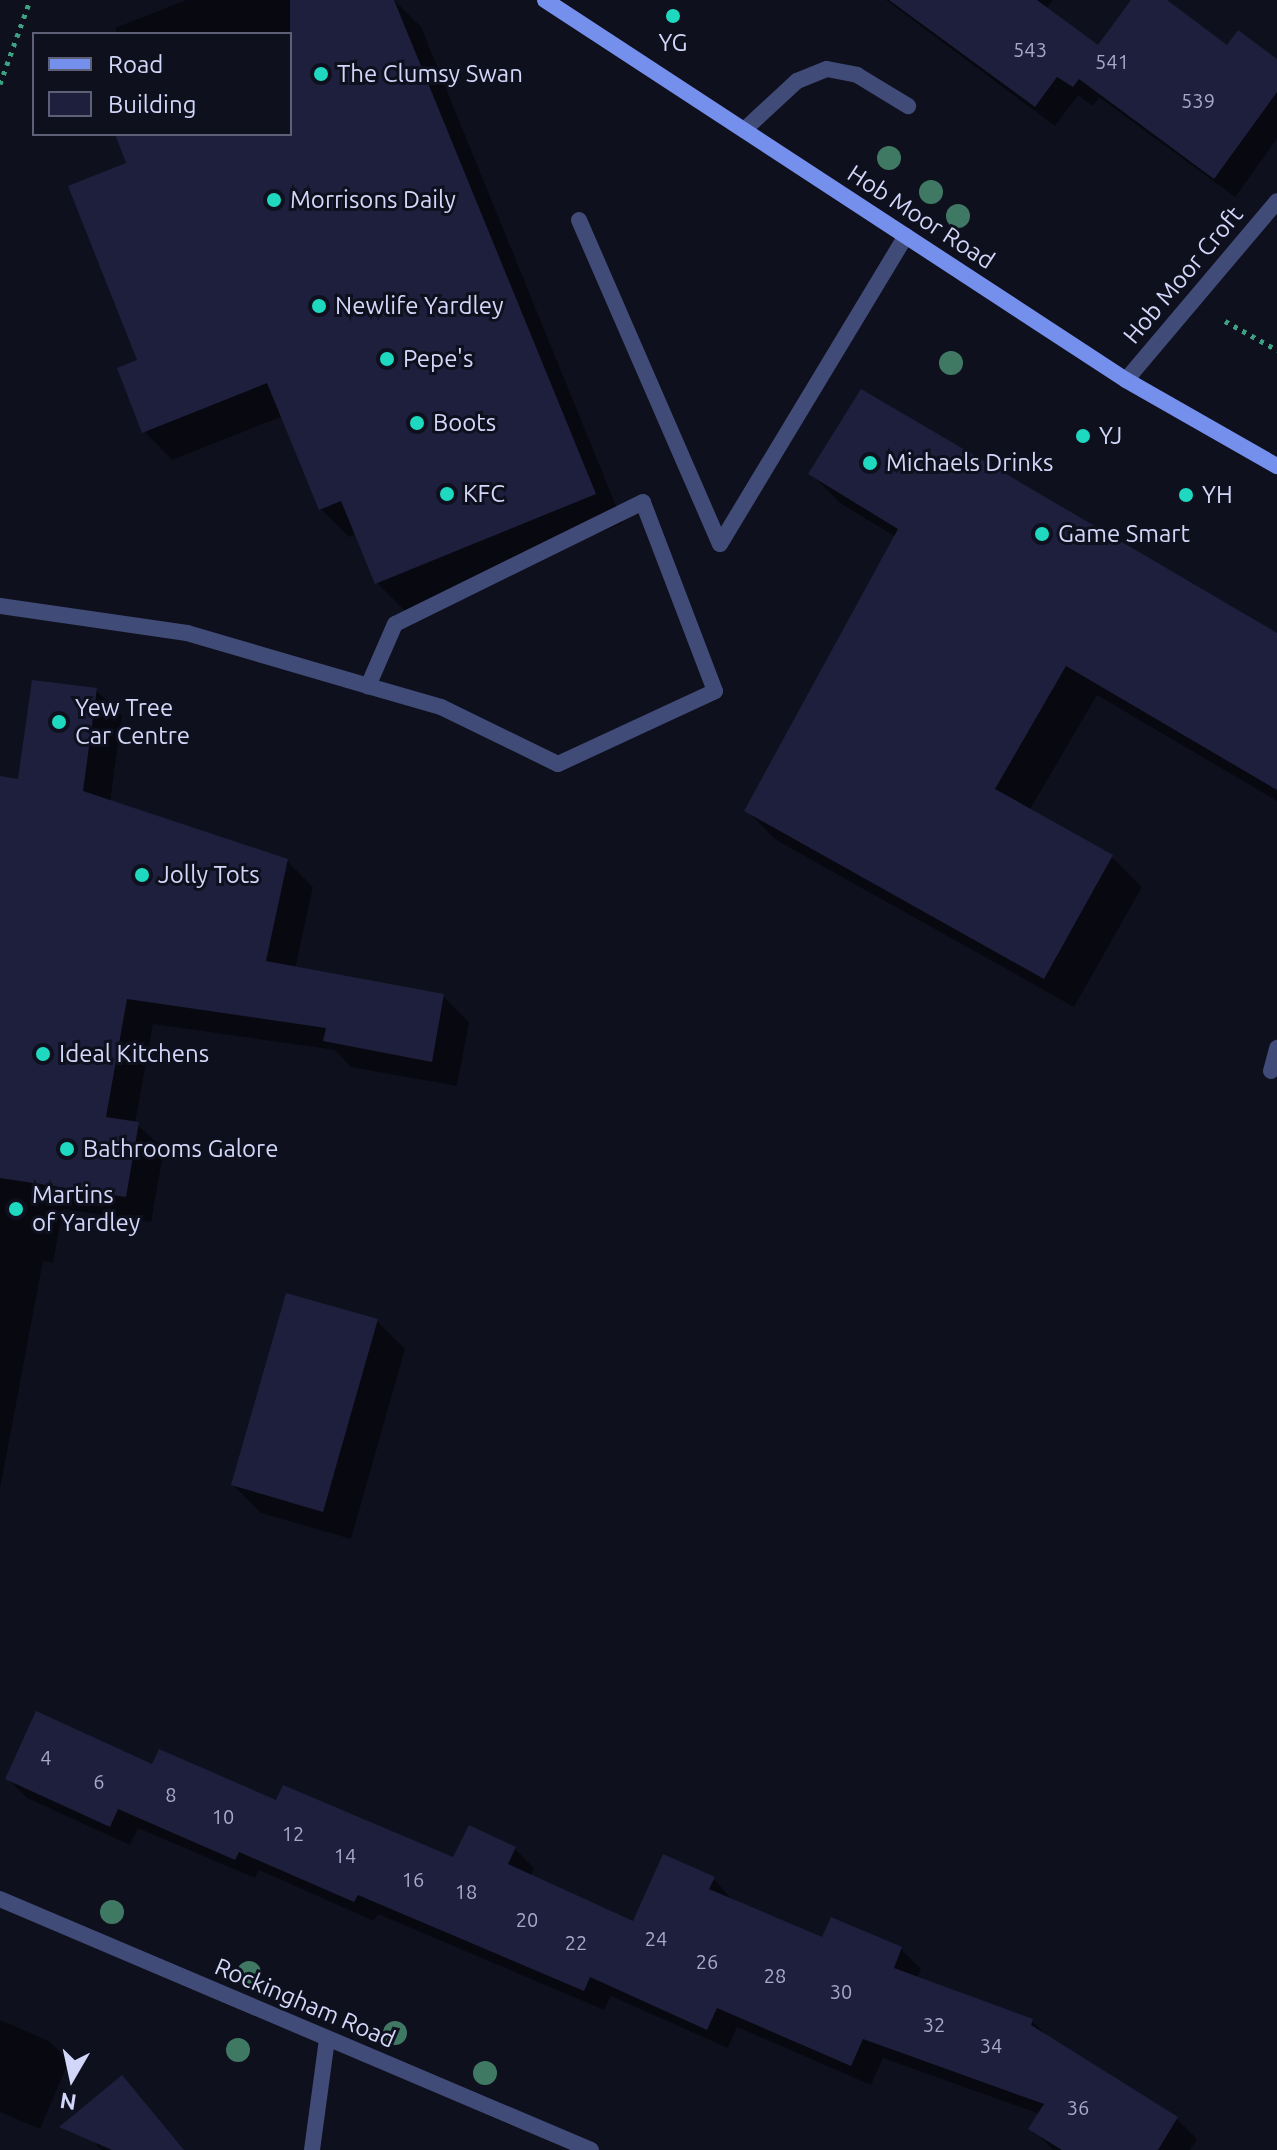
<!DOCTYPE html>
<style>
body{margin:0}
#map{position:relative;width:1277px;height:2150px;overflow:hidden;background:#0f101e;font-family:Ubuntu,sans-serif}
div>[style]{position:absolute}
.shadow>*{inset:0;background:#0007}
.building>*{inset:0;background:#1e1f3c}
.path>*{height:5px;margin-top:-2.5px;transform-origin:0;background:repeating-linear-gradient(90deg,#3da283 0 4px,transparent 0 10px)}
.lane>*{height:16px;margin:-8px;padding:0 8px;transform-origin:8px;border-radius:8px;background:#404b77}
.street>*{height:16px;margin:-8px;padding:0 8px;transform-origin:8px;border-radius:8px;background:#404b77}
.secondary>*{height:16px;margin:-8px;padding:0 8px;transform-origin:8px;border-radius:8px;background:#758fec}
.trees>*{width:24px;height:24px;margin:-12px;border-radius:50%;background:#407963}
.dots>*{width:22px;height:22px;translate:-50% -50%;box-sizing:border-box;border:4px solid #0f101e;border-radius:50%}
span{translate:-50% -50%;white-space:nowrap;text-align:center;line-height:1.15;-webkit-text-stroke:6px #0f101e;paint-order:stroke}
.number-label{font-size:20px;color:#a5a9ca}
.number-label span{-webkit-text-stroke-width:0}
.poi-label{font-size:24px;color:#d2d7f9}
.left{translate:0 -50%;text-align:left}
.street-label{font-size:24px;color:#d2d7f9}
.legend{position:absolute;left:32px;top:32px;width:260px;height:104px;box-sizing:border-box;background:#0f101e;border:2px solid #5d6076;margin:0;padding:10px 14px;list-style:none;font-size:24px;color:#d2d7f9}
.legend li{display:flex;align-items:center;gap:16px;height:40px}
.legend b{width:40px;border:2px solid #5d6076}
.north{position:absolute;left:32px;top:2038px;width:80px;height:80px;-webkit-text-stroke:6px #0f101e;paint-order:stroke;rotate:189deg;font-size:22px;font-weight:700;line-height:32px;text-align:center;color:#d2d7f9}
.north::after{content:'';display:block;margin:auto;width:28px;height:36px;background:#d2d7f9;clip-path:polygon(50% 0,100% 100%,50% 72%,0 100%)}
</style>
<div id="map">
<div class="shadow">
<div style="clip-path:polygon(186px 0,394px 0,421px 27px,623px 523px,405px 611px,377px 583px,357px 534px,349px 537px,321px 509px,283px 416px,172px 460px,144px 431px,129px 164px,117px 134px,290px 134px,290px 34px,117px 34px,115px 28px)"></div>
<div style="clip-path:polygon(886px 0,1053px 0,1046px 9px,1098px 48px,1134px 0,1163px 0,1227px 48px,1277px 62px,1277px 139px,1235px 197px,1099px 97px,1093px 106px,1078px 95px,1055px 126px)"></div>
<div style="clip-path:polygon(810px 473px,1277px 636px,1277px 801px,1097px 695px,1029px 811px,1112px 857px,1142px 887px,1074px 1007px,776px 840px,747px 811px,896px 537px,840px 503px)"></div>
<div style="clip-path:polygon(96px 690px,122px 716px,110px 802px,287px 861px,313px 887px,295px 969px,443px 996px,469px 1022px,457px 1086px,351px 1067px,335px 1050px,153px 1024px,135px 1123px,164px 1149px,151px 1222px,63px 1209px,53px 1263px,43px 1261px,0 1489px,0 778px,19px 782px)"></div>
<div style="clip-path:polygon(377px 1321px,405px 1349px,351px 1539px,261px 1513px,233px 1485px)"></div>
<div style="clip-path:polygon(154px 1767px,454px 1860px,514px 1848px,534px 1868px,530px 1877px,634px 1923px,714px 1879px,733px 1901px,823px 1940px,832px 1919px,901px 1949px,921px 1969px,917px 1978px,1032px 2021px,1050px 2039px,1177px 2119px,1197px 2139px,1190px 2150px,1053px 2150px,1031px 2128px,1040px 2114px,883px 2058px,871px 2085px,737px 2027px,728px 2048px,611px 1996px,604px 2010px,378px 1914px,374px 1921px,259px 1870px,255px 1878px,138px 1828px,130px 1845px,27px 1798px,7px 1778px)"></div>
<div style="clip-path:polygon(0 2020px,49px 2041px,69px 2061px,40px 2129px,0 2112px)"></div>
<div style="clip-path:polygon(74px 2118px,183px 2150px,101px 2150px)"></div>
</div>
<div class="building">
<div style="clip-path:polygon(290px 0,394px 0,596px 494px,375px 584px,341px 501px,319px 510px,267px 383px,142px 433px,117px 368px,137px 360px,68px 186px,126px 163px,115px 134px,290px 134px)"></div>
<div style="clip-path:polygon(889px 0,1037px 0,1098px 45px,1131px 0,1167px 0,1227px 45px,1238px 30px,1277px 59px,1277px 92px,1214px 179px,1079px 79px,1073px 87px,1057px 77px,1035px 107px)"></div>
<div style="clip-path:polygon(861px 389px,1277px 633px,1277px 790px,1066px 666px,995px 789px,1113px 855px,1044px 979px,744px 811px,898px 529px,808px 474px)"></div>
<div style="clip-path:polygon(32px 680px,97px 688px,83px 791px,288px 859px,266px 961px,444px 994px,432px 1062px,323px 1041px,326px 1028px,127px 999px,106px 1117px,139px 1122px,126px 1197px,0 1178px,0 776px,18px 779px)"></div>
<div style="clip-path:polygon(286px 1293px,378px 1319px,323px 1512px,231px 1485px)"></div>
<div style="clip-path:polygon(36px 1711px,152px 1764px,159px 1749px,276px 1800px,283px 1785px,453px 1857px,469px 1825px,516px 1847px,508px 1864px,633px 1921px,663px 1854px,715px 1877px,709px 1889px,822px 1937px,831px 1917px,902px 1947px,894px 1968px,1033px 2019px,1031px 2025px,1178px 2117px,1158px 2150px,1062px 2150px,1028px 2129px,1044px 2104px,863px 2039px,851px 2066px,717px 2008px,707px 2030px,590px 1977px,584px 1991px,358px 1895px,354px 1902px,239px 1852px,235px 1860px,118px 1809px,110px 1827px,5px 1779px)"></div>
<div style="clip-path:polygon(122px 2075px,184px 2150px,112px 2150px,59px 2127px)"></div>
</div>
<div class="path">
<div style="left:0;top:84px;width:89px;rotate:-70.3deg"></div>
<div style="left:1225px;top:321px;width:60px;rotate:29.1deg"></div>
</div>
<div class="lane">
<div style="left:744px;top:130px;width:72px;rotate:-42.8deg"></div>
<div style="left:797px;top:81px;width:32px;rotate:-22deg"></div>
<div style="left:827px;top:69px;width:31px;rotate:11deg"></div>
<div style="left:857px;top:75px;width:60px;rotate:31.3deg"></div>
<div style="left:579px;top:220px;width:353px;rotate:66.5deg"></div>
<div style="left:720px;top:544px;width:360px;rotate:-58.9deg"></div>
<div style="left:0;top:606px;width:189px;rotate:8.2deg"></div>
<div style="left:187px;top:633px;width:189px;rotate:16.3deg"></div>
<div style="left:368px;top:686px;width:76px;rotate:16deg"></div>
<div style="left:441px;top:707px;width:130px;rotate:26deg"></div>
<div style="left:558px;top:764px;width:173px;rotate:-24.9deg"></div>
<div style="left:715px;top:691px;width:202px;rotate:-110.9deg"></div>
<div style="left:643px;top:502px;width:276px;rotate:153.8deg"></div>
<div style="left:395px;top:624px;width:68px;rotate:113.5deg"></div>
<div style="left:1271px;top:1071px;width:24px;rotate:-75deg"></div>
</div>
<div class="street">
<div style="left:1126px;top:380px;width:234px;rotate:-49.8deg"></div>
<div style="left:0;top:1899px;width:642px;rotate:23.01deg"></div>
<div style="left:312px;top:2150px;width:112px;rotate:-82.3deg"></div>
</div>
<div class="secondary">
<div style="left:545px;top:0;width:694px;rotate:33.19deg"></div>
<div style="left:1126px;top:380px;width:174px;rotate:29.7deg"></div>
</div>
<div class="trees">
<div style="left:889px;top:158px"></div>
<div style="left:931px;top:192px"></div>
<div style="left:958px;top:216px"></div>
<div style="left:951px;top:363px"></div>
<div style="left:112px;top:1912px"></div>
<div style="left:249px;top:1973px"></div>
<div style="left:395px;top:2033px"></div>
<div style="left:238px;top:2050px"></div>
<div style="left:485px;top:2073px"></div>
</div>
<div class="dots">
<div style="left:673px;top:16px;background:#1ed9bf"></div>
<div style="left:321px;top:74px;background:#1ed9bf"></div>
<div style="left:274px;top:200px;background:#1ed9bf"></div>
<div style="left:319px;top:306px;background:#1ed9bf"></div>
<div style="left:387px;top:359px;background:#1ed9bf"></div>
<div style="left:417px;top:423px;background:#1ed9bf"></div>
<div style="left:1083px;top:436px;background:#1ed9bf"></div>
<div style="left:870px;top:463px;background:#1ed9bf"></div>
<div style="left:447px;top:494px;background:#1ed9bf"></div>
<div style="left:1186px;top:495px;background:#1ed9bf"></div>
<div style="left:1042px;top:534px;background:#1ed9bf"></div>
<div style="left:59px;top:722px;background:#1ed9bf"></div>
<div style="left:142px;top:875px;background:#1ed9bf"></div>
<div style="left:43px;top:1054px;background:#1ed9bf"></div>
<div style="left:67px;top:1149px;background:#1ed9bf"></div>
<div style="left:16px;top:1209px;background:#1ed9bf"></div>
</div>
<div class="number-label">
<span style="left:1030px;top:49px">543</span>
<span style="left:1112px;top:61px">541</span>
<span style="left:1198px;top:100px">539</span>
<span style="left:46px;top:1757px">4</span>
<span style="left:99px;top:1781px">6</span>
<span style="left:171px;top:1794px">8</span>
<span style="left:223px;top:1816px">10</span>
<span style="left:293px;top:1833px">12</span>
<span style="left:345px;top:1855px">14</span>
<span style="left:413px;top:1879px">16</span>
<span style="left:466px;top:1891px">18</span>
<span style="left:527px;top:1919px">20</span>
<span style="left:656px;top:1938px">24</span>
<span style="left:576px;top:1942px">22</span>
<span style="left:707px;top:1961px">26</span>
<span style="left:775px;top:1975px">28</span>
<span style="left:841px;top:1991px">30</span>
<span style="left:934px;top:2024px">32</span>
<span style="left:991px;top:2045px">34</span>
<span style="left:1078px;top:2107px">36</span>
</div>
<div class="poi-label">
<span style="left:673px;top:43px">YG</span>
<span class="left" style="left:337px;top:74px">The Clumsy Swan</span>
<span class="left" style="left:290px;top:200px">Morrisons Daily</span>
<span class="left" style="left:335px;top:306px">Newlife Yardley</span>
<span class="left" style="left:403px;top:359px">Pepe's</span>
<span class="left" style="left:433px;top:423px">Boots</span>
<span class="left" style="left:1099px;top:436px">YJ</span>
<span class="left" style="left:886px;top:463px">Michaels Drinks</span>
<span class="left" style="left:463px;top:494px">KFC</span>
<span class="left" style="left:1202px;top:495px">YH</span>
<span class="left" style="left:1058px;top:534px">Game Smart</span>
<span class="left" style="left:75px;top:722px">Yew Tree<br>Car Centre</span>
<span class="left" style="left:158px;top:875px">Jolly Tots</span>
<span class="left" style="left:59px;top:1054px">Ideal Kitchens</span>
<span class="left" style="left:83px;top:1149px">Bathrooms Galore</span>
<span class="left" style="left:32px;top:1209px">Martins<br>of Yardley</span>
</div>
<div class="street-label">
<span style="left:921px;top:217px;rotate:33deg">Hob Moor Road</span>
<span style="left:1183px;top:275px;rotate:-50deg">Hob Moor Croft</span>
<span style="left:305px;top:2003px;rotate:23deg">Rockingham Road</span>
</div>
<ul class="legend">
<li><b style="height:10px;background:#758fec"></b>Road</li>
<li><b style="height:22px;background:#1e1f3c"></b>Building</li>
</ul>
<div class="north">N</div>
</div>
